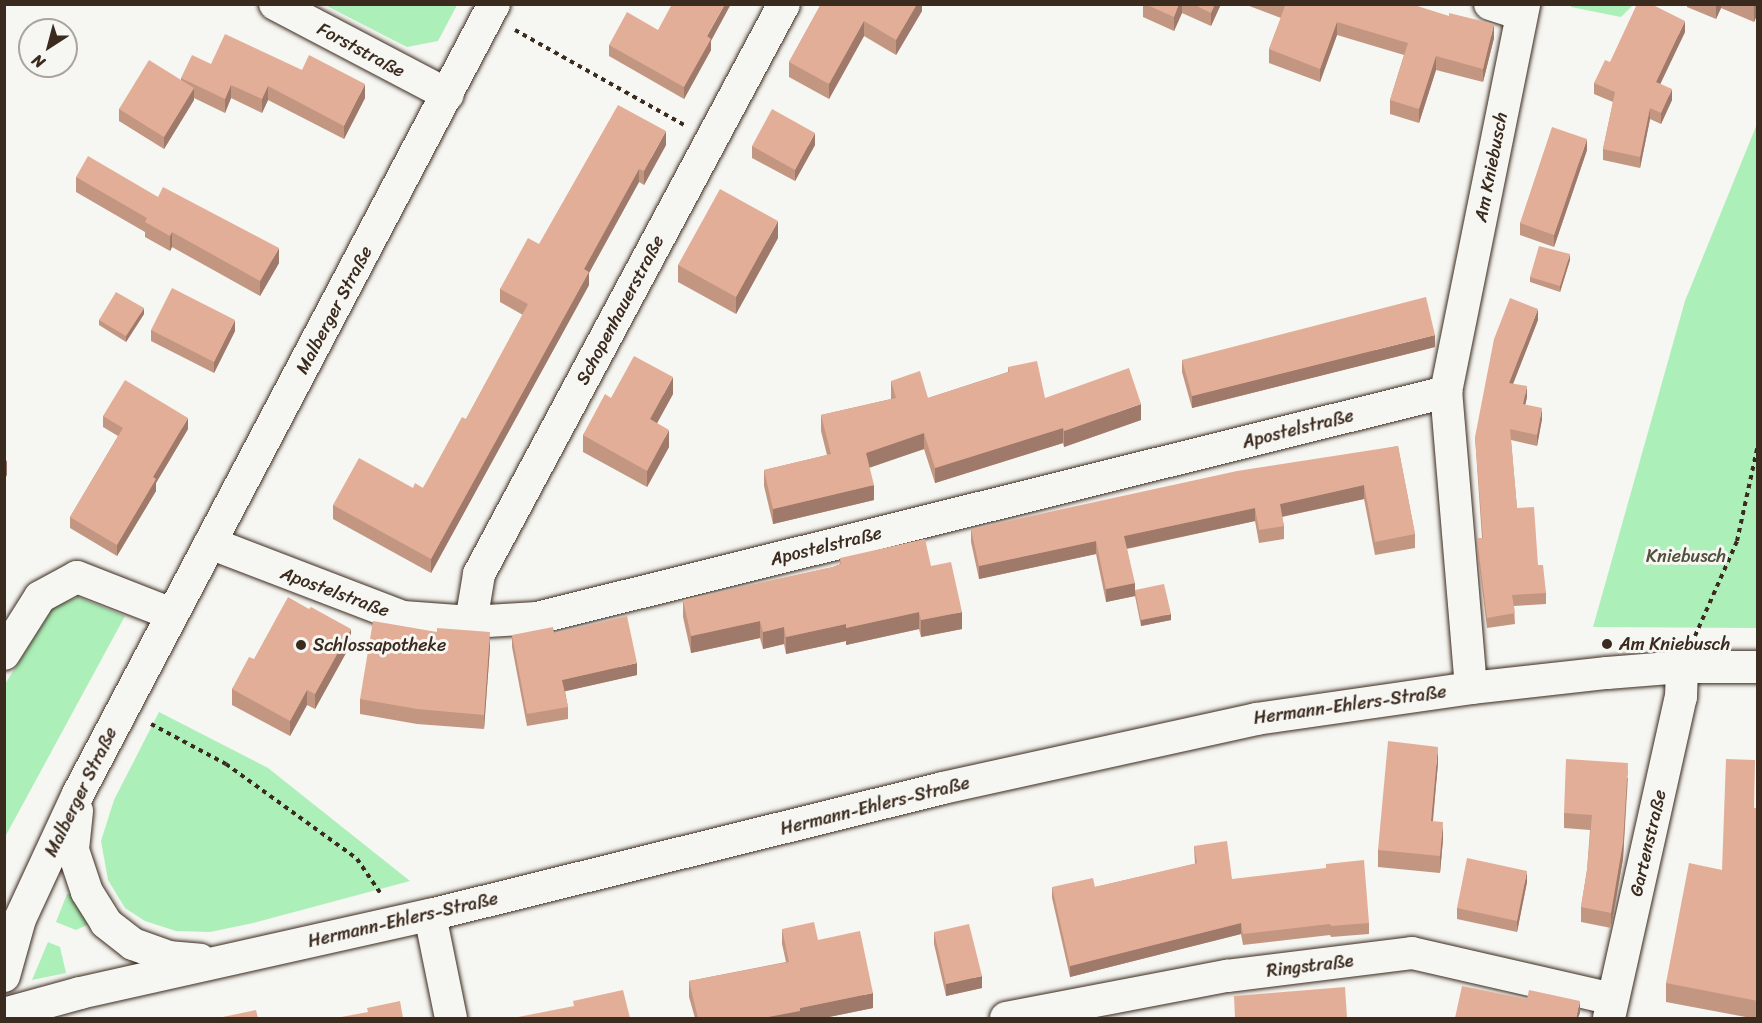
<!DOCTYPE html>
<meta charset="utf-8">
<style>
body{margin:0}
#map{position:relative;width:1762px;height:1023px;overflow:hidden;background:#f6f6f2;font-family:Sriracha,sans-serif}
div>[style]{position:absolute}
.green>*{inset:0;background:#acefb9}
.path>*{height:4px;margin-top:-2px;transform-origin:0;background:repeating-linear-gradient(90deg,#3b2a1e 0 4.5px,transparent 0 9px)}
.roads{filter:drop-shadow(0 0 2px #3b2a1e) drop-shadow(0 0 2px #3b2a1e)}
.minor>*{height:32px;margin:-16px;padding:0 16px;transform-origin:16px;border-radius:16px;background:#f6f6f2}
.wall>*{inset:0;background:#c39682}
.shaded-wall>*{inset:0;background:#9f7a6a}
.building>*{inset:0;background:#e3ae97}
.dots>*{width:16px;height:16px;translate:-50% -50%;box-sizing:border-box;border:3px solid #f6f6f2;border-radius:50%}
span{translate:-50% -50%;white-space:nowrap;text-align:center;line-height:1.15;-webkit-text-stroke:6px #f6f6f2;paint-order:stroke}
.street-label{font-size:18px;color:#3b2a1e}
.park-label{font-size:18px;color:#52513d}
.poi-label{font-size:18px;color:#3b2a1e}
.left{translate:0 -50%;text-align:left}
.frame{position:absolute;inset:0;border:6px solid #3b2a1e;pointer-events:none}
.north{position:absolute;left:18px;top:18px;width:60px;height:60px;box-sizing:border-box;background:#f6f6f2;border:2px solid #aba49d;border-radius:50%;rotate:216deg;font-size:16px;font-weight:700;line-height:24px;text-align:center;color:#3b2a1e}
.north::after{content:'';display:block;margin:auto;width:21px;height:27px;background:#3b2a1e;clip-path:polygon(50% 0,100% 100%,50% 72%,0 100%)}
</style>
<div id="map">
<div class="green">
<div style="clip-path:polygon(1572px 4px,1633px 4px,1633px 5px,1621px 17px,1571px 7px)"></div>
<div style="clip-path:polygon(325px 5px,457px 4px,457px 5px,438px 41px,407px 47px)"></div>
<div style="clip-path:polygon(1757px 124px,1757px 628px,1593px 627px,1685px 301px)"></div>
<div style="clip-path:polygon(78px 597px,125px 616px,5px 837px,5px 684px,53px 608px)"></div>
<div style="clip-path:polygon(159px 712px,268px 768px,410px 881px,253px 923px,210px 932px,176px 931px,145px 921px,125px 908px,108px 880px,101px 841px,114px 800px)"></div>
<div style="clip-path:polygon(67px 894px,71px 894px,89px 924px,76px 930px,56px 922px)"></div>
<div style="clip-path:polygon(48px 942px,60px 947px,66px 973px,32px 980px)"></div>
</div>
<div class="path">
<div style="left:515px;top:30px;width:194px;rotate:29.3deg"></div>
<div style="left:1758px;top:338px;width:20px;rotate:90deg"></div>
<div style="left:1695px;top:636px;width:104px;rotate:-66.1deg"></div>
<div style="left:1737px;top:541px;width:98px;rotate:-77.7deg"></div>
<div style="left:151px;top:724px;width:85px;rotate:28.1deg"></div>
<div style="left:226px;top:764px;width:162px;rotate:35.9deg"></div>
<div style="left:357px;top:859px;width:42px;rotate:55.6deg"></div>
</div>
<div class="roads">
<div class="minor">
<div style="left:275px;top:4px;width:195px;rotate:27.7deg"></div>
<div style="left:1490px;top:4px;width:33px;rotate:18deg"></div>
<div style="left:210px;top:543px;width:207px;rotate:21deg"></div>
<div style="left:403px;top:617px;width:68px;rotate:4.2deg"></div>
<div style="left:471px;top:622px;width:66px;rotate:-3.5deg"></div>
<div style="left:537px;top:618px;width:937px;rotate:-13.96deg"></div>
<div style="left:471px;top:622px;width:49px;rotate:-80.5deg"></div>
<div style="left:479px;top:574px;width:646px;rotate:-61.85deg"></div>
<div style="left:4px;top:654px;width:67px;rotate:-57.7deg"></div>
<div style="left:40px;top:597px;width:42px;rotate:-28.4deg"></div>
<div style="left:77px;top:577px;width:102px;rotate:21.3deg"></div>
<div style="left:1471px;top:688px;width:297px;rotate:-94.8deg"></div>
<div style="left:1446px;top:392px;width:396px;rotate:-78.6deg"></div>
<div style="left:77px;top:811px;width:39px;rotate:96deg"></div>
<div style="left:73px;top:850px;width:44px;rotate:71.6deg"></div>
<div style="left:87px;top:892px;width:36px;rotate:58deg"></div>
<div style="left:106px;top:923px;width:34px;rotate:38deg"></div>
<div style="left:133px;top:944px;width:37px;rotate:20deg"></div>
<div style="left:168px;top:957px;width:32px;rotate:5deg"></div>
<div style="left:430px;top:915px;width:105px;rotate:78.5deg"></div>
<div style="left:4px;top:976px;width:59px;rotate:-74.3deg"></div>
<div style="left:20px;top:919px;width:138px;rotate:-65.1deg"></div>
<div style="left:78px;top:794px;width:893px;rotate:-62.23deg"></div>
<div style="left:4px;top:1014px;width:79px;rotate:-15.4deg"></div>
<div style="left:80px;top:993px;width:359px;rotate:-12.6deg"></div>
<div style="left:430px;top:915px;width:528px;rotate:-13.9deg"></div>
<div style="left:943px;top:788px;width:321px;rotate:-12.4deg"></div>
<div style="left:1256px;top:719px;width:217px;rotate:-8.2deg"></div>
<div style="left:1471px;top:688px;width:137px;rotate:-6.3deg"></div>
<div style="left:1607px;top:673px;width:75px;rotate:-4.6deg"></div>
<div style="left:1682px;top:667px;width:76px"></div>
<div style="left:1006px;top:1018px;width:225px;rotate:-10.8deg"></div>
<div style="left:1227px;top:976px;width:186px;rotate:-7.1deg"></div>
<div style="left:1412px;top:953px;width:206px;rotate:12.9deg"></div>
<div style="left:1609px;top:1018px;width:329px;rotate:-77.4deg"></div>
<div style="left:1681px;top:697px;width:30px;rotate:-88deg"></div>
</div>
</div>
<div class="wall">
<div style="clip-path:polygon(821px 4px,922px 4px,922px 11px,896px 55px,864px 36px,829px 99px,789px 77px,789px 62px)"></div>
<div style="clip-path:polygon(1143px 4px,1221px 4px,1211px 26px,1182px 13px,1174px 31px,1143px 17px)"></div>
<div style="clip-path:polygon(1244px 4px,1411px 4px,1494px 38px,1483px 82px,1436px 70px,1419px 123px,1390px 114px,1390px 100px,1404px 55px,1337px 35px,1320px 82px,1269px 63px,1269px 49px,1281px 18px)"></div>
<div style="clip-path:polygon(1687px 4px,1758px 4px,1758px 13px,1754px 22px,1721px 8px,1716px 19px,1687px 7px)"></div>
<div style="clip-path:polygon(658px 30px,711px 41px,711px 50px,684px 99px,609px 56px,609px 45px)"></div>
<div style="clip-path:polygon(1685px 32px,1660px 84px,1672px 100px,1661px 124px,1650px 119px,1640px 168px,1603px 160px,1603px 149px,1613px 102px,1594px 94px,1594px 83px,1610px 62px)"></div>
<div style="clip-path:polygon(211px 64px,302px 70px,365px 98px,344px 139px,268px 100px,262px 113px,231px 98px,225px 113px,194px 98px,194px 100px,164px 149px,119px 121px,119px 109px,181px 80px,181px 78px)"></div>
<div style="clip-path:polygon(666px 145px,644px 185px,639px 182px,589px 273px,589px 285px,431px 573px,333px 519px,333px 505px,413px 488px,423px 488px,466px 419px,523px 315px,500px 302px,500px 289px)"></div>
<div style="clip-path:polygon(815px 145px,795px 181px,752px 158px,752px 146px)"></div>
<div style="clip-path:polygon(1587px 150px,1554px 247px,1520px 235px,1520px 223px)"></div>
<div style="clip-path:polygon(76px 177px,158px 197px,279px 263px,260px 296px,172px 247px,170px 251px,145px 237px,145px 232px,76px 192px)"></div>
<div style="clip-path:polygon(778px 238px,736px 314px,678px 282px,678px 265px)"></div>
<div style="clip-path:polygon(1570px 260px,1560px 292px,1530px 282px,1530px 277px)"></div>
<div style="clip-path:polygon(144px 314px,126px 342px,99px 325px,99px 320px)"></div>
<div style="clip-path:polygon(1538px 320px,1513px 384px,1527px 397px,1525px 405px,1542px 419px,1537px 446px,1511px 440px,1517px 508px,1538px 565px,1546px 593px,1546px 604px,1514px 606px,1515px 624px,1487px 628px,1477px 549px,1477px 538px,1482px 538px,1475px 437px)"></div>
<div style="clip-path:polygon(151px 330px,235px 331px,214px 373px,151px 341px)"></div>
<div style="clip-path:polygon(1435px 347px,1192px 408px,1182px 372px,1182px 360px)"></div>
<div style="clip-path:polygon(1008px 367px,1045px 398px,1141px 420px,1064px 447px,1063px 443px,935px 483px,924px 449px,869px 467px,874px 500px,773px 524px,764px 486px,764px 470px,827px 455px,821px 431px,821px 415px,891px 399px,891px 381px,928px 398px,1008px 372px)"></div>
<div style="clip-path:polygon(673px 394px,657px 423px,669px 447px,647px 487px,583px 452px,583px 435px,611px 398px)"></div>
<div style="clip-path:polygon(103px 416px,188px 429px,156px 483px,156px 491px,117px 556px,70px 528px,70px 517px,118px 436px,103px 427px)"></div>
<div style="clip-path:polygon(1398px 446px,1415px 534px,1415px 548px,1375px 555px,1364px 499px,1282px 517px,1284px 526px,1284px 539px,1259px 543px,1255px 521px,1127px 549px,1135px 590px,1171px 620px,1141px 626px,1135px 596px,1106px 602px,1096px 554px,979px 579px,971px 542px,971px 529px)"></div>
<div style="clip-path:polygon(840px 558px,931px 566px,962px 629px,921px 637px,919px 629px,846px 645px,846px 641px,786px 654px,784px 644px,763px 649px,760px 638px,691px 653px,683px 617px,683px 600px,833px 567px,840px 564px)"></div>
<div style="clip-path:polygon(554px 633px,637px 675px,565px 691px,568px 707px,568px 719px,527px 726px,512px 647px,512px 635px)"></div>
<div style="clip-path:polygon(351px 644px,315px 709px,307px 705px,290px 736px,232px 705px,232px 689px,254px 659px)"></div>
<div style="clip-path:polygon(490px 647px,484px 729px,417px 724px,360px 714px,360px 699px)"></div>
<div style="clip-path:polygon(1438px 763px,1433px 821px,1443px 839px,1440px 873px,1378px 867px,1378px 850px)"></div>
<div style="clip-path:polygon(1628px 778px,1623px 859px,1611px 928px,1581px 922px,1581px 907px,1587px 870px,1590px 830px,1564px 828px,1564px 813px)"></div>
<div style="clip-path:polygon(1754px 808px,1758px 809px,1758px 1018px,1751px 1018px,1666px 1002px,1666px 983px,1722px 870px)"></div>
<div style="clip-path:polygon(1194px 846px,1232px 879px,1369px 923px,1369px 934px,1331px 937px,1330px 935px,1243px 945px,1241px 934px,1070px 977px,1052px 898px,1052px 887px,1095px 887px,1195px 864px)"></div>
<div style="clip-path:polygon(1527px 882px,1517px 932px,1457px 919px,1457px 908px)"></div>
<div style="clip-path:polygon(782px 929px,818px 940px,873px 1008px,824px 1018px,695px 1018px,689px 997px,689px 981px,786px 962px,782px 944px)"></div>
<div style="clip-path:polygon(934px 932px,982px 988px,946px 996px,934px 944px)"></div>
</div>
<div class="shaded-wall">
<div style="clip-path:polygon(725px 4px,731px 4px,711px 41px,711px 50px,684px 99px,684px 87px,707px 36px)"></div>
<div style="clip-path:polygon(917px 4px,922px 4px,922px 11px,896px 55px,896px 40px)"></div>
<div style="clip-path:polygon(1179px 4px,1182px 4px,1182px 13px,1174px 31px,1174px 17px)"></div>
<div style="clip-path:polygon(1215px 4px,1221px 4px,1211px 26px,1211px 13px)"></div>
<div style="clip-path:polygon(1716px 4px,1721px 4px,1721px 8px,1716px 19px)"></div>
<div style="clip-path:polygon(1754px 4px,1758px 4px,1758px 13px,1754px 22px)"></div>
<div style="clip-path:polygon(864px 21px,864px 36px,829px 99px,829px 84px)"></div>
<div style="clip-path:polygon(1685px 21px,1685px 32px,1656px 93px,1656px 82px)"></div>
<div style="clip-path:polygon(1337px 22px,1337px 35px,1320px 82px,1320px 69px)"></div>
<div style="clip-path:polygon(1494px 24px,1494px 38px,1483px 82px,1483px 69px)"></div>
<div style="clip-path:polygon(1436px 56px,1436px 70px,1419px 123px,1419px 109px)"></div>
<div style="clip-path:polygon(365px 84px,365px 98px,344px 139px,344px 126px)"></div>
<div style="clip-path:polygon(231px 85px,231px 98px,225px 113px,225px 99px)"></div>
<div style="clip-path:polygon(268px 86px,268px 100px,262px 113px,262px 99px)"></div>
<div style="clip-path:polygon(194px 88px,194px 100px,164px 149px,164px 137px)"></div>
<div style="clip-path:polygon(1672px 89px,1672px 100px,1661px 124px,1661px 113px)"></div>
<div style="clip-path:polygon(1650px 108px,1650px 119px,1640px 168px,1640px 157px)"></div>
<div style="clip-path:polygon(666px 131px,666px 145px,644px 185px,644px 171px)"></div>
<div style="clip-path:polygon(815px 133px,815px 145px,795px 181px,795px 170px)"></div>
<div style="clip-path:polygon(1587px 139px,1587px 150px,1554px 247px,1554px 235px)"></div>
<div style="clip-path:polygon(639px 169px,639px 182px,589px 273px,589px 285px,431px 573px,431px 559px,584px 269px)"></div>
<div style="clip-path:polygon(778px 221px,778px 238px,736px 314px,736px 297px)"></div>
<div style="clip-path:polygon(172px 232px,172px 247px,170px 251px,170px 236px)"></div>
<div style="clip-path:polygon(279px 248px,279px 263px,260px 296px,260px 281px)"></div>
<div style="clip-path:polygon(1570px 254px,1570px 260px,1560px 292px,1560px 286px)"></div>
<div style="clip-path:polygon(144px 308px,144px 314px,126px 342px,126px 336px)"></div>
<div style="clip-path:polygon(1538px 309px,1538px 320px,1509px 394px,1509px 383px)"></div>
<div style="clip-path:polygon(235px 320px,235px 331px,214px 373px,214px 362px)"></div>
<div style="clip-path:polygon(1435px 335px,1435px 347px,1192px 408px,1192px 396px)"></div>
<div style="clip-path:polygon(673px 377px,673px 394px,650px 436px,650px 419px)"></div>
<div style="clip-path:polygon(1527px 386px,1527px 397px,1523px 415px,1523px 404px)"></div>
<div style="clip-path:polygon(1141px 404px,1141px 420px,1064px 447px,1064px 431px)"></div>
<div style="clip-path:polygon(1542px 408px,1542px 419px,1537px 446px,1537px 435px)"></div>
<div style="clip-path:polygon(188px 418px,188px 429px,156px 483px,156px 491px,117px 556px,117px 545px,153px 477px)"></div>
<div style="clip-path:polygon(1063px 428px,1063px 443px,935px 483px,935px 468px)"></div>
<div style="clip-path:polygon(669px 430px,669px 447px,647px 487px,647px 471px)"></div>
<div style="clip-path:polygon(924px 433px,924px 449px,866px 469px,866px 453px)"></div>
<div style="clip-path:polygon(7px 460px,7px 475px,4px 481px,4px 465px)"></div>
<div style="clip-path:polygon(874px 485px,874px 500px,773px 524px,773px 509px)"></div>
<div style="clip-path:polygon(1364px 485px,1364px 499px,1280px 517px,1280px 504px)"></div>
<div style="clip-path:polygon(1255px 508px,1255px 521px,1124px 549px,1124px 536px)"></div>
<div style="clip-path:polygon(1096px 541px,1096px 554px,979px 579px,979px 566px)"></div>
<div style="clip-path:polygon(1135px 583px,1135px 596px,1106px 602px,1106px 589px)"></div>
<div style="clip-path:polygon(919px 612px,919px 629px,846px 645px,846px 628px)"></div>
<div style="clip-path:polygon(962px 612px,962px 629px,921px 637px,921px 620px)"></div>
<div style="clip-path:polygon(1171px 614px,1171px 620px,1141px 626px,1141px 620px)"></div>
<div style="clip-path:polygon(760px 621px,760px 638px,691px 653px,691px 636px)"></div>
<div style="clip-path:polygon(846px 624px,846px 641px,786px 654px,786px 637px)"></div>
<div style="clip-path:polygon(784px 627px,784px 644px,763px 649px,763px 632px)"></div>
<div style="clip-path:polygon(351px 629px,351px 644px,315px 709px,315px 694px)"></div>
<div style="clip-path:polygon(490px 632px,490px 647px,484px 729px,484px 715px)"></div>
<div style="clip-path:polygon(637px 663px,637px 675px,562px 692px,562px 680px)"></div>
<div style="clip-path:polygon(307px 690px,307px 705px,290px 736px,290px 721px)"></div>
<div style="clip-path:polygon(1438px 747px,1438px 763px,1431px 838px,1431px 821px)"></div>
<div style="clip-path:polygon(1628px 763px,1623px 859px,1611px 928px,1611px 913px)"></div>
<div style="clip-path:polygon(1443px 822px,1443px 839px,1440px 873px,1440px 856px)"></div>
<div style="clip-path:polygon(1527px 871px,1527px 882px,1517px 932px,1517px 921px)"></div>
<div style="clip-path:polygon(1241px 923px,1241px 934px,1070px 977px,1070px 966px)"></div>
<div style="clip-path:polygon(982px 976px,982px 988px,946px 996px,946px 984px)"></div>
<div style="clip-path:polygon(873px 993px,873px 1008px,824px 1018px,763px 1018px,800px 1008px)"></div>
<div style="clip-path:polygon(1580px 1001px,1580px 1013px,1578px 1018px,1576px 1018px)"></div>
</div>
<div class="building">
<div style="clip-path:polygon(672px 4px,725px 4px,707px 36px,711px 39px,684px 87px,609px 45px,627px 12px,658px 30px)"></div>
<div style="clip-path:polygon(821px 4px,917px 4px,896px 40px,864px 21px,829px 84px,789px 62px)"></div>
<div style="clip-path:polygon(1145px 4px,1179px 4px,1174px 17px)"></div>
<div style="clip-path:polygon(1193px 4px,1215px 4px,1211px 13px)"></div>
<div style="clip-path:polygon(1281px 4px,1411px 4px,1449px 16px,1449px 13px,1494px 24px,1483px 69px,1436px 56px,1419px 109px,1390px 100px,1408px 43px,1337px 22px,1320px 69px,1269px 49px,1285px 6px)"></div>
<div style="clip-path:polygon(1637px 4px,1651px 4px,1685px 21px,1656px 82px,1672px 89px,1661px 113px,1650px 108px,1640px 157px,1603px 149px,1615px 92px,1594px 83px,1605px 60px,1610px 62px)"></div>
<div style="clip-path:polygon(225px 34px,302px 70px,309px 55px,365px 84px,344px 126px,268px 86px,262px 99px,231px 85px,225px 99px,181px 78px,192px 55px,211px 64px)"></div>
<div style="clip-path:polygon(149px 60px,194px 88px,164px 137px,119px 109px)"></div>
<div style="clip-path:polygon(618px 105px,666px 131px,644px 171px,639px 169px,584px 269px,589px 272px,431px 559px,333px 505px,359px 458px,413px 488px,415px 483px,423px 488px,462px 417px,466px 419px,528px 304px,500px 289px,528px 238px,539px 244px)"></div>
<div style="clip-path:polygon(772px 109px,815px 133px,795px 170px,752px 146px)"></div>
<div style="clip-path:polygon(1552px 127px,1587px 139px,1554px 235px,1520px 223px)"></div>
<div style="clip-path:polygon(88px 156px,158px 197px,163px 187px,279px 248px,260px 281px,172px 232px,170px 236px,145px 222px,147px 218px,76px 177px)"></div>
<div style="clip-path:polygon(720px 189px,778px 221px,736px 297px,678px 265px)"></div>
<div style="clip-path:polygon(1539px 246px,1570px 254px,1560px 286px,1530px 277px)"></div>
<div style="clip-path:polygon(172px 288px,235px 320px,214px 362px,151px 330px)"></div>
<div style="clip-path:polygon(116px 292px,144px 308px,126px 336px,99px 320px)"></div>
<div style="clip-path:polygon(1426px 297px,1435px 335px,1192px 396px,1182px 360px)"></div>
<div style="clip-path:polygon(1510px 298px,1538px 309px,1509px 383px,1527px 386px,1523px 404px,1542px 408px,1537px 435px,1510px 429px,1517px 508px,1534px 507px,1538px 565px,1543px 565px,1546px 593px,1512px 595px,1515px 613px,1487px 618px,1477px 538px,1483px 538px,1475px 437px,1494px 339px)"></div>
<div style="clip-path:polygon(634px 356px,673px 377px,650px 419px,669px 430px,647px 471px,583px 435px,605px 394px,611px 398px)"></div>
<div style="clip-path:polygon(1037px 361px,1045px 398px,1129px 368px,1141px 404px,1064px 431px,1063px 428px,935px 468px,924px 433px,866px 453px,874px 485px,773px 509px,764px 470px,831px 454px,821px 415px,896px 398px,891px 381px,920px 371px,928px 398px,1009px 372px,1008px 367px)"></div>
<div style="clip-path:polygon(125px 380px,188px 418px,153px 477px,156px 479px,117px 545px,70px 517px,123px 428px,103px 416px)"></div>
<div style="clip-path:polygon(1398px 446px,1415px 534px,1375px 542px,1364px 485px,1280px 504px,1284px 526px,1259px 530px,1255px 508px,1124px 536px,1135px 583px,1106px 589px,1096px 541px,979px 566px,971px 529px,1237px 471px)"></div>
<div style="clip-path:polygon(925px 539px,931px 566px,951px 562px,962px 612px,921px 620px,919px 612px,846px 628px,846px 624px,786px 637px,784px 627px,763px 632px,760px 621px,691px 636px,683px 600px,833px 567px,841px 564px,840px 558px)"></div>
<div style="clip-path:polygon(1164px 584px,1171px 614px,1141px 620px,1135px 590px)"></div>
<div style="clip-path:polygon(288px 597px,309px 609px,311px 607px,351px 629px,315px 694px,307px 690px,290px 721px,232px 689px,249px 657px,254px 659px)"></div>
<div style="clip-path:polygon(627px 616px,637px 663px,562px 680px,568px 707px,527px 714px,512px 635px,553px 627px,554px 633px)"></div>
<div style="clip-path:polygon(373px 621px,437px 632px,437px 628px,490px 632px,484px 715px,417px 709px,360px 699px)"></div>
<div style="clip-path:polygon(1388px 741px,1438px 747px,1431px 821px,1443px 822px,1440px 856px,1378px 850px)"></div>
<div style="clip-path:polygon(1566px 759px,1628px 763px,1623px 843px,1611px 913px,1581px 907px,1587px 870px,1592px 815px,1564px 813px)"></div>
<div style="clip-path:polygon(1726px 759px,1755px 760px,1754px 808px,1758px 809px,1758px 1001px,1666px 983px,1689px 863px,1722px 870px)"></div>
<div style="clip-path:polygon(1227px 841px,1232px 879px,1326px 868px,1326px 864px,1364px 860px,1369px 923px,1331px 926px,1330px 924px,1243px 934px,1241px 923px,1070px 966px,1052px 887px,1093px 878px,1095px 887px,1197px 863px,1194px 846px)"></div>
<div style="clip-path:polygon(1467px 858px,1527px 871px,1517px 921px,1457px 908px)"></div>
<div style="clip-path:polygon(814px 922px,818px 940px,860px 931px,873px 993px,800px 1008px,800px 1011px,763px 1018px,698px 1018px,689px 981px,789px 962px,782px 929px)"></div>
<div style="clip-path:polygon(969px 924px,982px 976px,946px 984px,934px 932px)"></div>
<div style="clip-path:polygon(1462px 986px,1527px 999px,1529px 990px,1580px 1001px,1576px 1018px,1455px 1018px)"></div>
<div style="clip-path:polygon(1345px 987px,1347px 1018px,1235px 1018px,1234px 996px)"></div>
<div style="clip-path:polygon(623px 990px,630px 1018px,513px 1018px,574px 1006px,573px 1001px)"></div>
<div style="clip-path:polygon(400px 1001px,403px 1018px,336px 1018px,368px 1012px,367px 1008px)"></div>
<div style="clip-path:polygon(256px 1010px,258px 1018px,218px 1018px)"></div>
</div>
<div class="dots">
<div style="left:1607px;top:644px;background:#3b2a1e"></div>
<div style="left:301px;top:645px;background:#3b2a1e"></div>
</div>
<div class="street-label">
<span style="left:361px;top:50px;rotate:28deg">Forststraße</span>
<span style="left:1491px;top:167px;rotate:-79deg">Am Kniebusch</span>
<span style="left:334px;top:310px;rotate:-62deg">Malberger Straße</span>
<span style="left:620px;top:310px;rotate:-62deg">Schopenhauerstraße</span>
<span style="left:1298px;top:429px;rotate:-14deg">Apostelstraße</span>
<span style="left:826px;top:546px;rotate:-14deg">Apostelstraße</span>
<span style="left:335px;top:592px;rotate:20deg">Apostelstraße</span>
<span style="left:1350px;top:705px;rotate:-8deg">Hermann-Ehlers-Straße</span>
<span style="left:81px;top:792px;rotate:-64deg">Malberger Straße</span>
<span style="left:875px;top:806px;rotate:-14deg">Hermann-Ehlers-Straße</span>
<span style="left:1648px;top:843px;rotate:-77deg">Gartenstraße</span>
<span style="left:403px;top:920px;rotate:-13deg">Hermann-Ehlers-Straße</span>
<span style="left:1310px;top:966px;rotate:-7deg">Ringstraße</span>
</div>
<div class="park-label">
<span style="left:1686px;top:556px">Kniebusch</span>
</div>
<div class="poi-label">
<span class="left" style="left:1619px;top:644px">Am Kniebusch</span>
<span class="left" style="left:313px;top:645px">Schlossapotheke</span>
</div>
<div class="frame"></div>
<div class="north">N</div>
</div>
